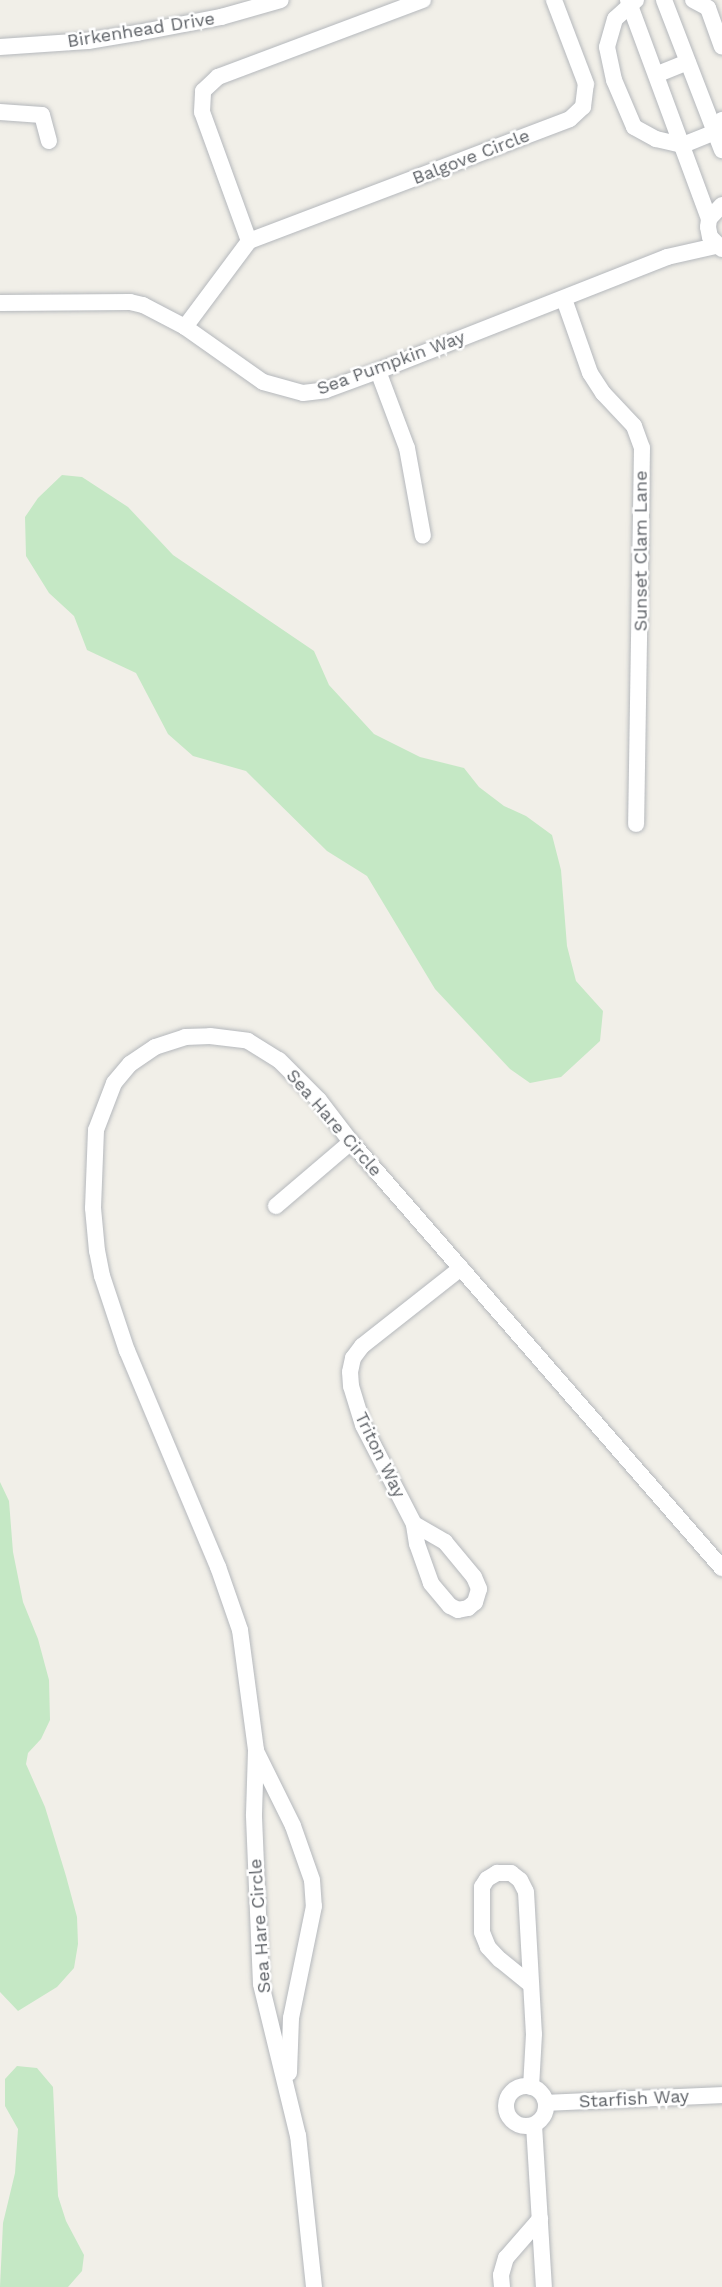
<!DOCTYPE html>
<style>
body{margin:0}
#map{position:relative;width:722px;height:2287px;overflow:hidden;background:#f1efe8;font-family:"Work Sans",sans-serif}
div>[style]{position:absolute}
.green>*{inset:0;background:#c5e8c5}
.roads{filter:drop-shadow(0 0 2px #b5b8bc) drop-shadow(0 0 2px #b5b8bc)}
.street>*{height:16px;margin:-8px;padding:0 8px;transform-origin:8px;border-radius:8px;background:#fff}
.street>.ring{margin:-8px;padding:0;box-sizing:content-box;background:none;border:16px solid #fff;border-radius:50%}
span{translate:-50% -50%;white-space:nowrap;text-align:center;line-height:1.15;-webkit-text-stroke:5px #fff;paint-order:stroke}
.street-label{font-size:18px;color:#5f6368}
</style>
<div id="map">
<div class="green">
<div style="clip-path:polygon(62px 475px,82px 477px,128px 507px,173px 555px,314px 651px,329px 685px,374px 734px,420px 757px,464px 768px,479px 787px,504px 806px,526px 816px,552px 835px,561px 870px,567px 946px,576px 981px,603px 1011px,600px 1041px,561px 1077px,530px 1083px,510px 1069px,435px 989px,367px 876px,327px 851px,246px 771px,193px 756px,168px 734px,136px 673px,87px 650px,74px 616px,49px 593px,26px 556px,25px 517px,38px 498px)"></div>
<div style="clip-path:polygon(0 1482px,9px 1501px,13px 1552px,23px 1602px,38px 1639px,49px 1680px,50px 1720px,41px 1739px,28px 1753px,26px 1764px,45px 1807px,66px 1876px,77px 1917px,78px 1944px,74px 1968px,57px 1987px,18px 2011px,0 1992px)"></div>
<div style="clip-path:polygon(17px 2066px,37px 2068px,53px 2087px,58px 2196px,66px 2221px,84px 2255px,82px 2271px,68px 2287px,0 2287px,3px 2223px,15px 2173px,18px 2129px,5px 2106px,5px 2079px)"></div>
</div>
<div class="roads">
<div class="street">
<div style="left:628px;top:0;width:233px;rotate:69.7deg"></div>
<div style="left:636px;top:0;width:28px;rotate:138deg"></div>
<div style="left:615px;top:19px;width:29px;rotate:106deg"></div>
<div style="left:607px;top:47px;width:34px;rotate:78deg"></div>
<div style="left:614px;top:80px;width:51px;rotate:66.9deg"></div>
<div style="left:634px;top:127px;width:25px;rotate:29deg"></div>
<div style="left:656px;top:139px;width:28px;rotate:13deg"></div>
<div style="left:683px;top:145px;width:35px;rotate:-22deg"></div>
<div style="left:715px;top:132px;width:14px;rotate:-60deg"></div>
<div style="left:664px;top:0;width:161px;rotate:68.9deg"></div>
<div style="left:693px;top:0;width:17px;rotate:28deg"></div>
<div style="left:708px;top:8px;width:41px;rotate:70.3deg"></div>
<div style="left:0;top:47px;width:88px;rotate:-3.9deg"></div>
<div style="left:88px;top:41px;width:50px;rotate:-9.3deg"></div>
<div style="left:137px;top:33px;width:86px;rotate:-10.8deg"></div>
<div style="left:221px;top:17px;width:62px;rotate:-15.8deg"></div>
<div style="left:658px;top:74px;width:32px;rotate:-22deg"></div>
<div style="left:0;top:112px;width:42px;rotate:4.1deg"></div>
<div style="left:42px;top:115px;width:27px;rotate:75deg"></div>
<div style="left:722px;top:205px;width:19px;rotate:133deg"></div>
<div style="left:709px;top:219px;width:8px;rotate:97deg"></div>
<div style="left:708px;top:227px;width:10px;rotate:79deg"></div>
<div style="left:710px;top:237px;width:17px;rotate:45deg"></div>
<div style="left:249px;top:241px;width:137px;rotate:-110deg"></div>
<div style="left:202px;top:112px;width:21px;rotate:-87deg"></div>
<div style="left:203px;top:91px;width:21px;rotate:-43deg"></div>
<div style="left:218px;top:77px;width:219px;rotate:-20.6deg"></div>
<div style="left:564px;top:299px;width:78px;rotate:70.6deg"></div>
<div style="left:590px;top:373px;width:24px;rotate:57deg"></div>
<div style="left:603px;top:393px;width:45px;rotate:46.8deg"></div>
<div style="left:634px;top:426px;width:23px;rotate:70deg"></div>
<div style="left:642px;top:448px;width:376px;rotate:90.9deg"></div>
<div style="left:0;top:303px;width:130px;rotate:-0.4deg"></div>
<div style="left:130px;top:302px;width:13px;rotate:13deg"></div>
<div style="left:143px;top:305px;width:47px;rotate:27.6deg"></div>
<div style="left:185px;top:327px;width:95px;rotate:35.2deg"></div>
<div style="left:263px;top:382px;width:41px;rotate:15.4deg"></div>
<div style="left:303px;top:393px;width:23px;rotate:-7deg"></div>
<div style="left:326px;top:390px;width:55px;rotate:-20.1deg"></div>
<div style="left:378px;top:371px;width:311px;rotate:-21.5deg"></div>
<div style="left:667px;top:257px;width:50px;rotate:-12.7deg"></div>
<div style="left:185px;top:327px;width:107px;rotate:-53.3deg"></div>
<div style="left:249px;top:241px;width:343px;rotate:-20.8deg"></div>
<div style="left:570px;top:119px;width:18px;rotate:-43deg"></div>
<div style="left:583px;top:107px;width:23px;rotate:-83deg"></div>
<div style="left:586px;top:84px;width:90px;rotate:-110.9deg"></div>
<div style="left:378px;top:371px;width:82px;rotate:69.4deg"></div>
<div style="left:407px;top:448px;width:89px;rotate:79.7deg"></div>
<div style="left:276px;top:1206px;width:99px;rotate:-40.5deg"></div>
<div style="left:414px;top:1524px;width:36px;rotate:30deg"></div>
<div style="left:445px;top:1542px;width:45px;rotate:50.4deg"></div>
<div style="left:474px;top:1577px;width:13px;rotate:67deg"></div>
<div style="left:479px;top:1589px;width:14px;rotate:107deg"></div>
<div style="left:475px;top:1602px;width:9px;rotate:139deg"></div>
<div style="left:468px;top:1608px;width:10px;rotate:169deg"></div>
<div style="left:458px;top:1610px;width:9px;rotate:-153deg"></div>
<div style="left:450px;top:1606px;width:30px;rotate:-130deg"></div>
<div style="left:431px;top:1583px;width:41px;rotate:-109.7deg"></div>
<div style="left:417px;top:1544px;width:20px;rotate:-99deg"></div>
<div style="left:414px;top:1524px;width:111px;rotate:-117.3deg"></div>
<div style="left:363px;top:1425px;width:41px;rotate:-107.1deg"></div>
<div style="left:351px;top:1386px;width:14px;rotate:-94deg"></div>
<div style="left:350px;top:1372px;width:14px;rotate:-78deg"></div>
<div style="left:353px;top:1358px;width:15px;rotate:-53deg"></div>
<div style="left:362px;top:1346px;width:126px;rotate:-38.2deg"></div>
<div style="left:257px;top:1753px;width:81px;rotate:63.7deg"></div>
<div style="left:293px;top:1826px;width:57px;rotate:70.6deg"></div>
<div style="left:312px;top:1880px;width:26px;rotate:86deg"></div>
<div style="left:314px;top:1906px;width:114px;rotate:101.6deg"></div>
<div style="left:291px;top:2018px;width:55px;rotate:92.1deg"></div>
<div style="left:530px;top:1984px;width:38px;rotate:-141deg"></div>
<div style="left:500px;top:1960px;width:18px;rotate:-133deg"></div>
<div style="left:488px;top:1947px;width:16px;rotate:-112deg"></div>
<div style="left:482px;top:1932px;width:45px;rotate:-90deg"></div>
<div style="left:482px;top:1887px;width:9px;rotate:-58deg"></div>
<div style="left:487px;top:1879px;width:12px;rotate:-31deg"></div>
<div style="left:497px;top:1873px;width:14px"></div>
<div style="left:511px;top:1873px;width:11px;rotate:38deg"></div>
<div style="left:520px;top:1880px;width:13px;rotate:63deg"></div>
<div style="left:526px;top:1892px;width:142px;rotate:86.8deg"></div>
<div style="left:534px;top:2034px;width:53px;rotate:93.2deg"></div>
<div class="ring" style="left:506px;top:2086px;width:24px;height:24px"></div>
<div style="left:546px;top:2103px;width:176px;rotate:-2.6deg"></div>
<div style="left:534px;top:2125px;width:162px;rotate:86.5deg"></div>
<div style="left:314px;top:2287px;width:152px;rotate:-96deg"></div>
<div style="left:298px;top:2136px;width:156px;rotate:-103.7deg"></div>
<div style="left:261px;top:1984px;width:170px;rotate:-92.4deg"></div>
<div style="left:254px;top:1814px;width:64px;rotate:-88.2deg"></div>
<div style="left:256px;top:1750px;width:121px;rotate:-97.6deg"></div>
<div style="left:240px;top:1630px;width:67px;rotate:-109.2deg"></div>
<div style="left:218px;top:1567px;width:234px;rotate:-112.8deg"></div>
<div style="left:127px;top:1351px;width:79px;rotate:-108.4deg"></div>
<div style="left:102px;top:1276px;width:25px;rotate:-101deg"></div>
<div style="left:97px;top:1251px;width:43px;rotate:-95.3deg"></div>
<div style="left:93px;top:1208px;width:78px;rotate:-87.8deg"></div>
<div style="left:96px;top:1130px;width:50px;rotate:-69deg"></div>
<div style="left:114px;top:1083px;width:25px;rotate:-50deg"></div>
<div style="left:130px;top:1064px;width:30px;rotate:-34deg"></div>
<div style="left:155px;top:1047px;width:32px;rotate:-18deg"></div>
<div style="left:185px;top:1037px;width:25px;rotate:-2deg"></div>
<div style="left:210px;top:1036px;width:38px;rotate:7deg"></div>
<div style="left:248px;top:1041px;width:36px;rotate:32deg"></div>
<div style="left:279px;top:1060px;width:57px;rotate:45deg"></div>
<div style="left:319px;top:1100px;width:53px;rotate:52.7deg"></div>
<div style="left:351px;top:1142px;width:565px;rotate:48.95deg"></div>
<div style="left:502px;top:2287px;width:12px;rotate:-95deg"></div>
<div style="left:501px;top:2275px;width:18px;rotate:-74deg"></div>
<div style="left:506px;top:2258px;width:52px;rotate:-48.9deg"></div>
</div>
</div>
<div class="street-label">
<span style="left:141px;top:30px;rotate:-9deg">Birkenhead Drive</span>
<span style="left:471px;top:157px;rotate:-21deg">Balgove Circle</span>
<span style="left:391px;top:363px;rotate:-20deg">Sea Pumpkin Way</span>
<span style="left:641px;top:551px;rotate:-90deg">Sunset Clam Lane</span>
<span style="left:334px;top:1123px;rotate:49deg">Sea Hare Circle</span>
<span style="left:380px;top:1455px;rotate:64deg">Triton Way</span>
<span style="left:260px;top:1926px;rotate:-94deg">Sea Hare Circle</span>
<span style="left:634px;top:2099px;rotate:-3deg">Starfish Way</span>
</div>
</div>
